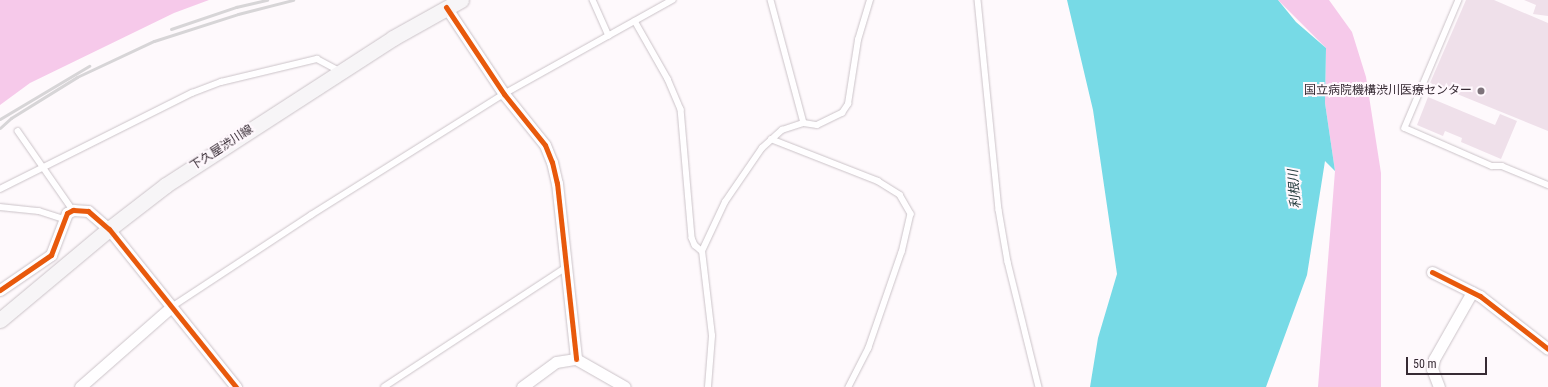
<!DOCTYPE html>
<meta charset="utf-8">
<style>
body{margin:0}
#map{position:relative;width:1548px;height:387px;overflow:hidden;background:#fef9fc;font-family:"Roboto Condensed","Noto Sans JP",sans-serif}
div>[style]{position:absolute}
.forest>*{inset:0;background:#f6c9ea}
.water>*{inset:0;background:#77dae6}
.building>*{inset:0;background:#efe0ea}
.roads{filter:drop-shadow(0 0 1px #cbc3c8) drop-shadow(0 0 1px #cbc3c8)}
.lane>*{height:5.5px;margin:-2.75px;padding:0 2.75px;transform-origin:2.75px;border-radius:2.75px;background:#fffeff}
.street>*{height:11px;margin:-5.5px;padding:0 5.5px;transform-origin:5.5px;border-radius:5.5px;background:#fffeff}
.secondary>*{height:15px;margin:-7.5px;padding:0 7.5px;transform-origin:7.5px;border-radius:7.5px;background:#f7f5f7}
.rail>*{height:3px;margin:-1.5px;padding:0 1.5px;transform-origin:1.5px;border-radius:1.5px;background:#d7d5d7}
.cycleway>*{height:5px;margin:-2.5px;padding:0 2.5px;transform-origin:2.5px;border-radius:2.5px;background:#e8590c}
.dots>*{width:11px;height:11px;translate:-50% -50%;box-sizing:border-box;border:2px solid #fff8fd;border-radius:50%}
span{translate:-50% -50%;white-space:nowrap;text-align:center;line-height:1.15;-webkit-text-stroke:4px #fff8fd;paint-order:stroke}
.poi-label{font-size:12px;color:#372b34}
.right{translate:-100% -50%;text-align:right}
.street-label{font-size:12px;color:#372b34}
.water-label{font-size:13px;color:#20373a;font-style:italic}
.scale{position:absolute;left:1406px;top:357px;width:81px;height:18px;box-sizing:border-box;border:2px solid #372b34;border-top:0;padding-left:5px;font-size:12px;line-height:14px;white-space:nowrap;color:#372b34;-webkit-text-stroke:3px #fff8fd;paint-order:stroke}
</style>
<div id="map">
<div class="forest">
<div style="clip-path:polygon(0 0,209px 0,174px 13px,30px 83px,0 105px)"></div>
<div style="clip-path:polygon(1278px 0,1329px 0,1352px 32px,1366px 77px,1381px 173px,1381px 387px,1318px 387px,1335px 171px,1325px 103px,1326px 48px)"></div>
</div>
<div class="water">
<div style="clip-path:polygon(1067px 0,1278px 0,1296px 22px,1326px 48px,1325px 103px,1335px 171px,1325px 161px,1307px 275px,1266px 387px,1090px 387px,1098px 338px,1117px 274px,1093px 110px)"></div>
</div>
<div class="building">
<div style="clip-path:polygon(1466px 0,1494px 0,1548px 23px,1548px 131px,1430px 83px)"></div>
<div style="clip-path:polygon(1524px 0,1548px 0,1548px 16px,1533px 14px,1536px 5px)"></div>
<div style="clip-path:polygon(1428px 97px,1495px 125px,1500px 114px,1517px 121px,1501px 159px,1461px 142px,1462px 138px,1445px 131px,1443px 136px,1417px 125px)"></div>
</div>
<div class="roads">
<div class="lane">
<div style="left:593px;top:0;width:39px;rotate:66deg"></div>
<div style="left:771px;top:0;width:127px;rotate:75deg"></div>
<div style="left:978px;top:0;width:211px;rotate:84.3deg"></div>
<div style="left:999px;top:210px;width:53px;rotate:80.2deg"></div>
<div style="left:1008px;top:262px;width:129px;rotate:76.1deg"></div>
<div style="left:1459px;top:0;width:139px;rotate:112.9deg"></div>
<div style="left:1405px;top:128px;width:95px;rotate:23.6deg"></div>
<div style="left:1492px;top:166px;width:10px"></div>
<div style="left:1502px;top:166px;width:50px;rotate:22.4deg"></div>
<div style="left:635px;top:21px;width:67px;rotate:60.4deg"></div>
<div style="left:668px;top:79px;width:33px;rotate:67deg"></div>
<div style="left:681px;top:109px;width:129px;rotate:85.1deg"></div>
<div style="left:692px;top:238px;width:8px;rotate:67deg"></div>
<div style="left:695px;top:245px;width:9px;rotate:41deg"></div>
<div style="left:18px;top:131px;width:96px;rotate:55.2deg"></div>
<div style="left:771px;top:139px;width:115px;rotate:21.4deg"></div>
<div style="left:878px;top:181px;width:26px;rotate:32deg"></div>
<div style="left:900px;top:195px;width:22px;rotate:60deg"></div>
<div style="left:911px;top:214px;width:39px;rotate:103deg"></div>
<div style="left:902px;top:252px;width:102px;rotate:109deg"></div>
<div style="left:869px;top:348px;width:44px;rotate:117.1deg"></div>
<div style="left:0;top:189px;width:215px;rotate:-26.6deg"></div>
<div style="left:192px;top:93px;width:31px;rotate:-21deg"></div>
<div style="left:221px;top:82px;width:99px;rotate:-13.5deg"></div>
<div style="left:317px;top:59px;width:26px;rotate:28deg"></div>
<div style="left:0;top:207px;width:39px;rotate:6deg"></div>
<div style="left:39px;top:211px;width:26px;rotate:18deg"></div>
<div style="left:170px;top:308px;width:169px;rotate:-33.4deg"></div>
<div style="left:311px;top:215px;width:228px;rotate:-32.1deg"></div>
<div style="left:504px;top:94px;width:193px;rotate:-29.2deg"></div>
<div style="left:384px;top:387px;width:217px;rotate:-33.3deg"></div>
<div style="left:708px;top:387px;width:51px;rotate:-85.5deg"></div>
<div style="left:712px;top:336px;width:86px;rotate:-96.7deg"></div>
<div style="left:702px;top:251px;width:54px;rotate:-64.9deg"></div>
<div style="left:725px;top:202px;width:65px;rotate:-55.6deg"></div>
<div style="left:762px;top:148px;width:27px;rotate:-42deg"></div>
<div style="left:782px;top:130px;width:23px;rotate:-18deg"></div>
<div style="left:804px;top:123px;width:13px;rotate:9deg"></div>
<div style="left:817px;top:125px;width:28px;rotate:-26deg"></div>
<div style="left:842px;top:113px;width:11px;rotate:-56deg"></div>
<div style="left:848px;top:104px;width:65px;rotate:-81.1deg"></div>
<div style="left:858px;top:40px;width:42px;rotate:-73.3deg"></div>
</div>
<div class="street">
<div style="left:446px;top:7px;width:105px;rotate:56.3deg"></div>
<div style="left:504px;top:94px;width:65px;rotate:51.2deg"></div>
<div style="left:545px;top:145px;width:18px;rotate:68deg"></div>
<div style="left:552px;top:162px;width:22px;rotate:77deg"></div>
<div style="left:557px;top:183px;width:177px;rotate:83.8deg"></div>
<div style="left:1432px;top:272px;width:54px;rotate:26.6deg"></div>
<div style="left:1480px;top:296px;width:86px;rotate:37.9deg"></div>
<div style="left:0;top:290px;width:62px;rotate:-34.5deg"></div>
<div style="left:51px;top:255px;width:45px;rotate:-69.1deg"></div>
<div style="left:67px;top:213px;width:7px;rotate:-27deg"></div>
<div style="left:73px;top:210px;width:15px;rotate:4deg"></div>
<div style="left:88px;top:211px;width:28px;rotate:41deg"></div>
<div style="left:109px;top:229px;width:203px;rotate:51.2deg"></div>
<div style="left:80px;top:387px;width:120px;rotate:-41.3deg"></div>
<div style="left:522px;top:387px;width:42px;rotate:-36.3deg"></div>
<div style="left:556px;top:362px;width:20px;rotate:-9deg"></div>
<div style="left:576px;top:359px;width:56px;rotate:29.7deg"></div>
<div style="left:1439px;top:387px;width:19px;rotate:-111deg"></div>
<div style="left:1432px;top:369px;width:10px;rotate:-79deg"></div>
<div style="left:1434px;top:359px;width:77px;rotate:-60.4deg"></div>
</div>
<div class="secondary">
<div style="left:0;top:320px;width:142px;rotate:-39.9deg"></div>
<div style="left:109px;top:229px;width:72px;rotate:-37.7deg"></div>
<div style="left:166px;top:185px;width:270px;rotate:-32.9deg"></div>
<div style="left:393px;top:38px;width:78px;rotate:-29.2deg"></div>
</div>
</div>
<div class="rail">
<div style="left:171px;top:29px;width:69px;rotate:-18.7deg"></div>
<div style="left:236px;top:7px;width:32px;rotate:-13deg"></div>
<div style="left:0;top:119px;width:104px;rotate:-30.8deg"></div>
<div style="left:0;top:128px;width:15px;rotate:-42deg"></div>
<div style="left:11px;top:118px;width:78px;rotate:-31.8deg"></div>
<div style="left:77px;top:77px;width:85px;rotate:-25.1deg"></div>
<div style="left:154px;top:41px;width:88px;rotate:-17.8deg"></div>
<div style="left:238px;top:14px;width:57px;rotate:-14.3deg"></div>
</div>
<div class="cycleway">
<div style="left:446px;top:7px;width:105px;rotate:56.3deg"></div>
<div style="left:504px;top:94px;width:65px;rotate:51.2deg"></div>
<div style="left:545px;top:145px;width:18px;rotate:68deg"></div>
<div style="left:552px;top:162px;width:22px;rotate:77deg"></div>
<div style="left:557px;top:183px;width:177px;rotate:83.8deg"></div>
<div style="left:1432px;top:272px;width:54px;rotate:26.6deg"></div>
<div style="left:1480px;top:296px;width:86px;rotate:37.9deg"></div>
<div style="left:0;top:290px;width:62px;rotate:-34.5deg"></div>
<div style="left:51px;top:255px;width:45px;rotate:-69.1deg"></div>
<div style="left:67px;top:213px;width:7px;rotate:-27deg"></div>
<div style="left:73px;top:210px;width:15px;rotate:4deg"></div>
<div style="left:88px;top:211px;width:28px;rotate:41deg"></div>
<div style="left:109px;top:229px;width:203px;rotate:51.2deg"></div>
</div>
<div class="dots">
<div style="left:1481px;top:91px;background:#7d737a"></div>
</div>
<div class="poi-label">
<span class="right" style="left:1472px;top:91px">国立病院機構渋川医療センター</span>
</div>
<div class="street-label">
<span style="left:222px;top:148px;rotate:-33deg">下久屋渋川線</span>
</div>
<div class="water-label">
<span style="left:1295px;top:189px;rotate:-94deg">利根川</span>
</div>
<div class="scale">50 m</div>
</div>
